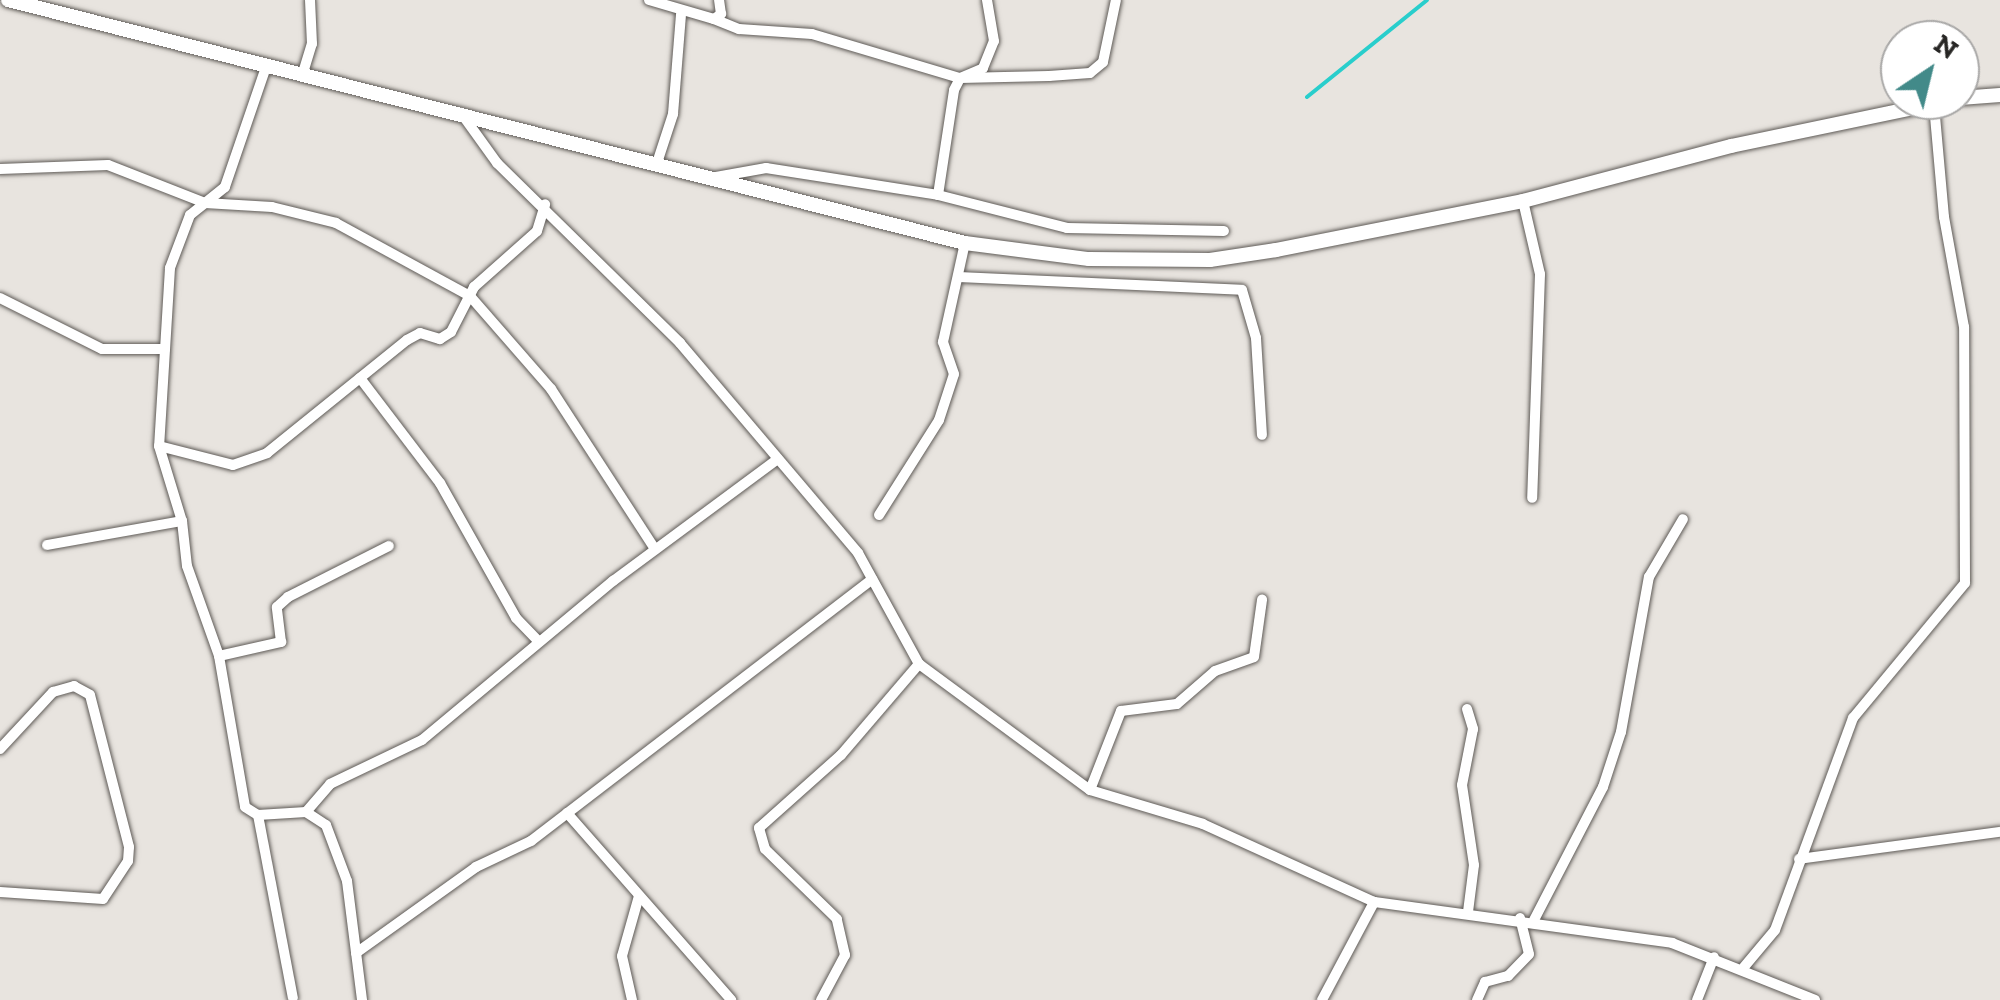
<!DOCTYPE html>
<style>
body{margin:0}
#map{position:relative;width:2000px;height:1000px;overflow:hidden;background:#e8e4df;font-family:"Zilla Slab",serif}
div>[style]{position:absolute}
.stream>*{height:4px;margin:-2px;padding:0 2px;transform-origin:2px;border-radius:2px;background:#29cecc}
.roads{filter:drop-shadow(0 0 2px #5e5a56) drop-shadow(0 0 2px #5e5a56)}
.street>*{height:10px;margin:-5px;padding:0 5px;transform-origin:5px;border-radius:5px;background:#fff}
.secondary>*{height:14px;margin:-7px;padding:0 7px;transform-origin:7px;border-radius:7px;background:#fff}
span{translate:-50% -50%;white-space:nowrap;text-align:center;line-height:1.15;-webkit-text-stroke:10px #fff;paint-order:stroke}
.north{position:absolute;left:1880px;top:20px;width:100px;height:100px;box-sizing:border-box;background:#fff;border:2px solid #a9a8a7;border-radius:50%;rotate:35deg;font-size:28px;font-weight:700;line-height:40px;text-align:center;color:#272624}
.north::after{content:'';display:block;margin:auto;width:35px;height:45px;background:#428a89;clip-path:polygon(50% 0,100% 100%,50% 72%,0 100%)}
</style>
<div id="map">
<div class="stream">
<div style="left:1307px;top:97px;width:154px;rotate:-38.9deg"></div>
</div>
<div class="roads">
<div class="street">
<div style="left:649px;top:0;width:68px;rotate:16.3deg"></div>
<div style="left:714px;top:19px;width:9px;rotate:-36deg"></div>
<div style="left:721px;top:14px;width:14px;rotate:-98deg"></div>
<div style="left:714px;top:19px;width:27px;rotate:22deg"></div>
<div style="left:739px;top:29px;width:73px;rotate:3.9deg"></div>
<div style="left:812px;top:34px;width:154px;rotate:16.6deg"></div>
<div style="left:960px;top:78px;width:89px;rotate:-1.3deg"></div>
<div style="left:1049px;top:76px;width:41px;rotate:-4.2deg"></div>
<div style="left:1090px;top:73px;width:17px;rotate:-40deg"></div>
<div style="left:1103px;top:62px;width:63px;rotate:-78.2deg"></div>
<div style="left:266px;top:67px;width:127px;rotate:108.9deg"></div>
<div style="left:225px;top:187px;width:45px;rotate:141.3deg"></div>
<div style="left:190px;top:215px;width:57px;rotate:110.7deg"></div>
<div style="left:170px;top:268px;width:178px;rotate:93.5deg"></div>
<div style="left:159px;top:446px;width:78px;rotate:73deg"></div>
<div style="left:182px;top:521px;width:45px;rotate:83.7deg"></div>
<div style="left:187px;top:566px;width:96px;rotate:70.4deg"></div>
<div style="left:219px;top:656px;width:153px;rotate:80.2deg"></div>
<div style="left:245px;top:807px;width:15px;rotate:32deg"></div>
<div style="left:258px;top:815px;width:48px;rotate:-3.6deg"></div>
<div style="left:306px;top:812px;width:24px;rotate:33deg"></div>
<div style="left:326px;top:825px;width:60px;rotate:69.4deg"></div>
<div style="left:347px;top:881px;width:120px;rotate:82.8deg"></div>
<div style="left:302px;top:76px;width:34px;rotate:-73deg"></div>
<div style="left:312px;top:44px;width:44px;rotate:-92.6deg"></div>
<div style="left:461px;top:113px;width:62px;rotate:54.2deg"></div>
<div style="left:497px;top:163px;width:257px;rotate:44.5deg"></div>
<div style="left:680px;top:343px;width:275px;rotate:49.7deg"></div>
<div style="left:858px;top:553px;width:127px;rotate:61.2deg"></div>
<div style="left:919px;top:664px;width:212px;rotate:36.4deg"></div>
<div style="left:1090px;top:790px;width:118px;rotate:16.7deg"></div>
<div style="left:1203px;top:824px;width:188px;rotate:24.5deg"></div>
<div style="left:1374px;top:902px;width:301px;rotate:7.8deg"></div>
<div style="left:1672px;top:943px;width:154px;rotate:21.7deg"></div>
<div style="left:657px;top:163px;width:52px;rotate:-71.9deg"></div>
<div style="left:673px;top:114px;width:100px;rotate:-85.4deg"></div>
<div style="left:0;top:169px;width:108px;rotate:-2.1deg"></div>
<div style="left:108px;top:165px;width:104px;rotate:21.4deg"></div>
<div style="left:205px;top:203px;width:67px;rotate:3.4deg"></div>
<div style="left:272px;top:207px;width:66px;rotate:14deg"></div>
<div style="left:336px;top:223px;width:153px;rotate:28.6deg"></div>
<div style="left:470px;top:296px;width:123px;rotate:48.9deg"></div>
<div style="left:551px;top:389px;width:191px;rotate:57deg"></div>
<div style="left:716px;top:177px;width:51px;rotate:-10.2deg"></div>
<div style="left:766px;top:168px;width:174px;rotate:8.9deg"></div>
<div style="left:938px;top:195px;width:106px;rotate:-81.3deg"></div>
<div style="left:954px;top:90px;width:13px;rotate:-63deg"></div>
<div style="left:960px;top:78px;width:25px;rotate:-23deg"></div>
<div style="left:983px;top:68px;width:29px;rotate:-68deg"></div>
<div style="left:994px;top:41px;width:42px;rotate:-99.7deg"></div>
<div style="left:938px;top:195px;width:133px;rotate:14.3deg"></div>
<div style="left:1067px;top:228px;width:157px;rotate:1.1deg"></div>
<div style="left:1523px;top:201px;width:75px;rotate:76.9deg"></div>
<div style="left:1540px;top:274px;width:224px;rotate:92deg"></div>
<div style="left:958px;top:277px;width:284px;rotate:2.6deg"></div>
<div style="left:1242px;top:290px;width:50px;rotate:73.7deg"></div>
<div style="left:1256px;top:338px;width:97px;rotate:86.5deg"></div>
<div style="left:0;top:298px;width:114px;rotate:26.6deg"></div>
<div style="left:102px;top:349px;width:63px"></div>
<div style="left:360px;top:378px;width:132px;rotate:52.7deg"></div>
<div style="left:440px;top:483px;width:155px;rotate:60.6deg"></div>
<div style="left:516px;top:618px;width:33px;rotate:46deg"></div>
<div style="left:159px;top:446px;width:76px;rotate:14.4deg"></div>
<div style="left:233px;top:465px;width:36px;rotate:-19deg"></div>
<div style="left:267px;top:453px;width:180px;rotate:-38.9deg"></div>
<div style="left:407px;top:340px;width:15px;rotate:-28deg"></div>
<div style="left:420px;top:333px;width:21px;rotate:17deg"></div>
<div style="left:440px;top:339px;width:13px;rotate:-32deg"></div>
<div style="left:451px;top:332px;width:51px;rotate:-62.9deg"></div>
<div style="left:474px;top:287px;width:84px;rotate:-41.6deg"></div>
<div style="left:537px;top:231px;width:28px;rotate:-73deg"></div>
<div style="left:879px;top:515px;width:112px;rotate:-57.7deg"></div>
<div style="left:939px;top:420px;width:48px;rotate:-71.9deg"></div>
<div style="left:954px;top:374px;width:34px;rotate:-109deg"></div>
<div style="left:943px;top:342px;width:101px;rotate:-77.5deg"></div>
<div style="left:47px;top:545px;width:137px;rotate:-10.1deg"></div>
<div style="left:219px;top:656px;width:64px;rotate:-12.7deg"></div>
<div style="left:281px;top:642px;width:35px;rotate:-97deg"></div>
<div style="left:277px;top:607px;width:15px;rotate:-42deg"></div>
<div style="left:288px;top:597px;width:113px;rotate:-26.8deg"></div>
<div style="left:1467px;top:709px;width:21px;rotate:73deg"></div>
<div style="left:1473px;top:729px;width:57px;rotate:101.1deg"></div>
<div style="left:1462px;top:785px;width:81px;rotate:81.5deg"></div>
<div style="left:1474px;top:865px;width:47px;rotate:97.3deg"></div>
<div style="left:0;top:749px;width:78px;rotate:-47.1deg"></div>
<div style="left:53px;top:692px;width:22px;rotate:-16deg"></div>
<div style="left:74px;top:686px;width:18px;rotate:29deg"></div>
<div style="left:90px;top:695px;width:157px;rotate:75.6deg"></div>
<div style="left:129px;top:847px;width:14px;rotate:94deg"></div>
<div style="left:128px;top:861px;width:45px;rotate:123.3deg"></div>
<div style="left:103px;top:899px;width:103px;rotate:-176.1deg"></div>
<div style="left:1090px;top:790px;width:85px;rotate:-68.6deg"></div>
<div style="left:1121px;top:711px;width:56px;rotate:-7.1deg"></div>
<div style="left:1177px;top:704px;width:50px;rotate:-41deg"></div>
<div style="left:1215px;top:671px;width:41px;rotate:-19.7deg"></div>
<div style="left:1254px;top:657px;width:58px;rotate:-82deg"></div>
<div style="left:306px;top:812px;width:37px;rotate:-49deg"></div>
<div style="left:330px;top:784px;width:102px;rotate:-25.6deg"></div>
<div style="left:422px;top:740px;width:249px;rotate:-39.8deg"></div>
<div style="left:613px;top:581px;width:205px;rotate:-36.5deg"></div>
<div style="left:567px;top:813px;width:249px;rotate:48.7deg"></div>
<div style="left:258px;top:815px;width:186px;rotate:79.2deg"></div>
<div style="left:1799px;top:859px;width:203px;rotate:-7.7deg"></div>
<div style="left:1534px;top:920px;width:150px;rotate:-62.6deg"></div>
<div style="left:1603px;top:787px;width:58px;rotate:-71.9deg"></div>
<div style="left:1621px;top:732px;width:158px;rotate:-79.8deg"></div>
<div style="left:1649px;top:577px;width:67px;rotate:-59.6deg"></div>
<div style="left:356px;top:953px;width:148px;rotate:-35.6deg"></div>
<div style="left:476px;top:867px;width:61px;rotate:-25.3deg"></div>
<div style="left:531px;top:841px;width:430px;rotate:-37.5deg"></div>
<div style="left:1744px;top:967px;width:48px;rotate:-50deg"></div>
<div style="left:1775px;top:930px;width:226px;rotate:-69.8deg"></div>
<div style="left:1853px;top:718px;width:175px;rotate:-50.3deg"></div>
<div style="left:1965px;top:583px;width:256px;rotate:-90.2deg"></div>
<div style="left:1964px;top:327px;width:112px;rotate:-100.3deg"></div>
<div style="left:1944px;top:217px;width:111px;rotate:-95.1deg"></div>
<div style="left:632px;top:1000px;width:45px;rotate:-102.8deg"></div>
<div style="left:622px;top:956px;width:62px;rotate:-74.2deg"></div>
<div style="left:821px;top:1000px;width:51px;rotate:-61.9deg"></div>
<div style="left:845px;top:955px;width:37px;rotate:-103deg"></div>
<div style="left:837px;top:919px;width:100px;rotate:-135.8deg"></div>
<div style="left:765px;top:849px;width:22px;rotate:-106deg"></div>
<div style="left:759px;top:828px;width:110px;rotate:-41.7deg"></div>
<div style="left:841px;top:755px;width:120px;rotate:-49.4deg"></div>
<div style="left:1322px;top:1000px;width:111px;rotate:-62deg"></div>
<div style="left:1477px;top:1000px;width:20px;rotate:-66deg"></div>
<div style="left:1485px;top:982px;width:24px;rotate:-15deg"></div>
<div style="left:1508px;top:976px;width:30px;rotate:-46deg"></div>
<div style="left:1529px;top:954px;width:37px;rotate:-104deg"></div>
<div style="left:1697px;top:1000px;width:46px;rotate:-68.4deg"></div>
</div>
<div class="secondary">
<div style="left:8px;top:0;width:987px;rotate:14.25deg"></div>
<div style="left:965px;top:243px;width:125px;rotate:7.4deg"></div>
<div style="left:1089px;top:259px;width:121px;rotate:0.5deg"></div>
<div style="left:1210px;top:260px;width:67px;rotate:-8.6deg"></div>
<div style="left:1276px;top:250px;width:252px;rotate:-11.2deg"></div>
<div style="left:1523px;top:201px;width:215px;rotate:-14.8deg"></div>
<div style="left:1731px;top:146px;width:226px;rotate:-11.8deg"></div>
<div style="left:1960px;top:98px;width:40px;rotate:-4.3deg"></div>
</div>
</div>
<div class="north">N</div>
</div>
